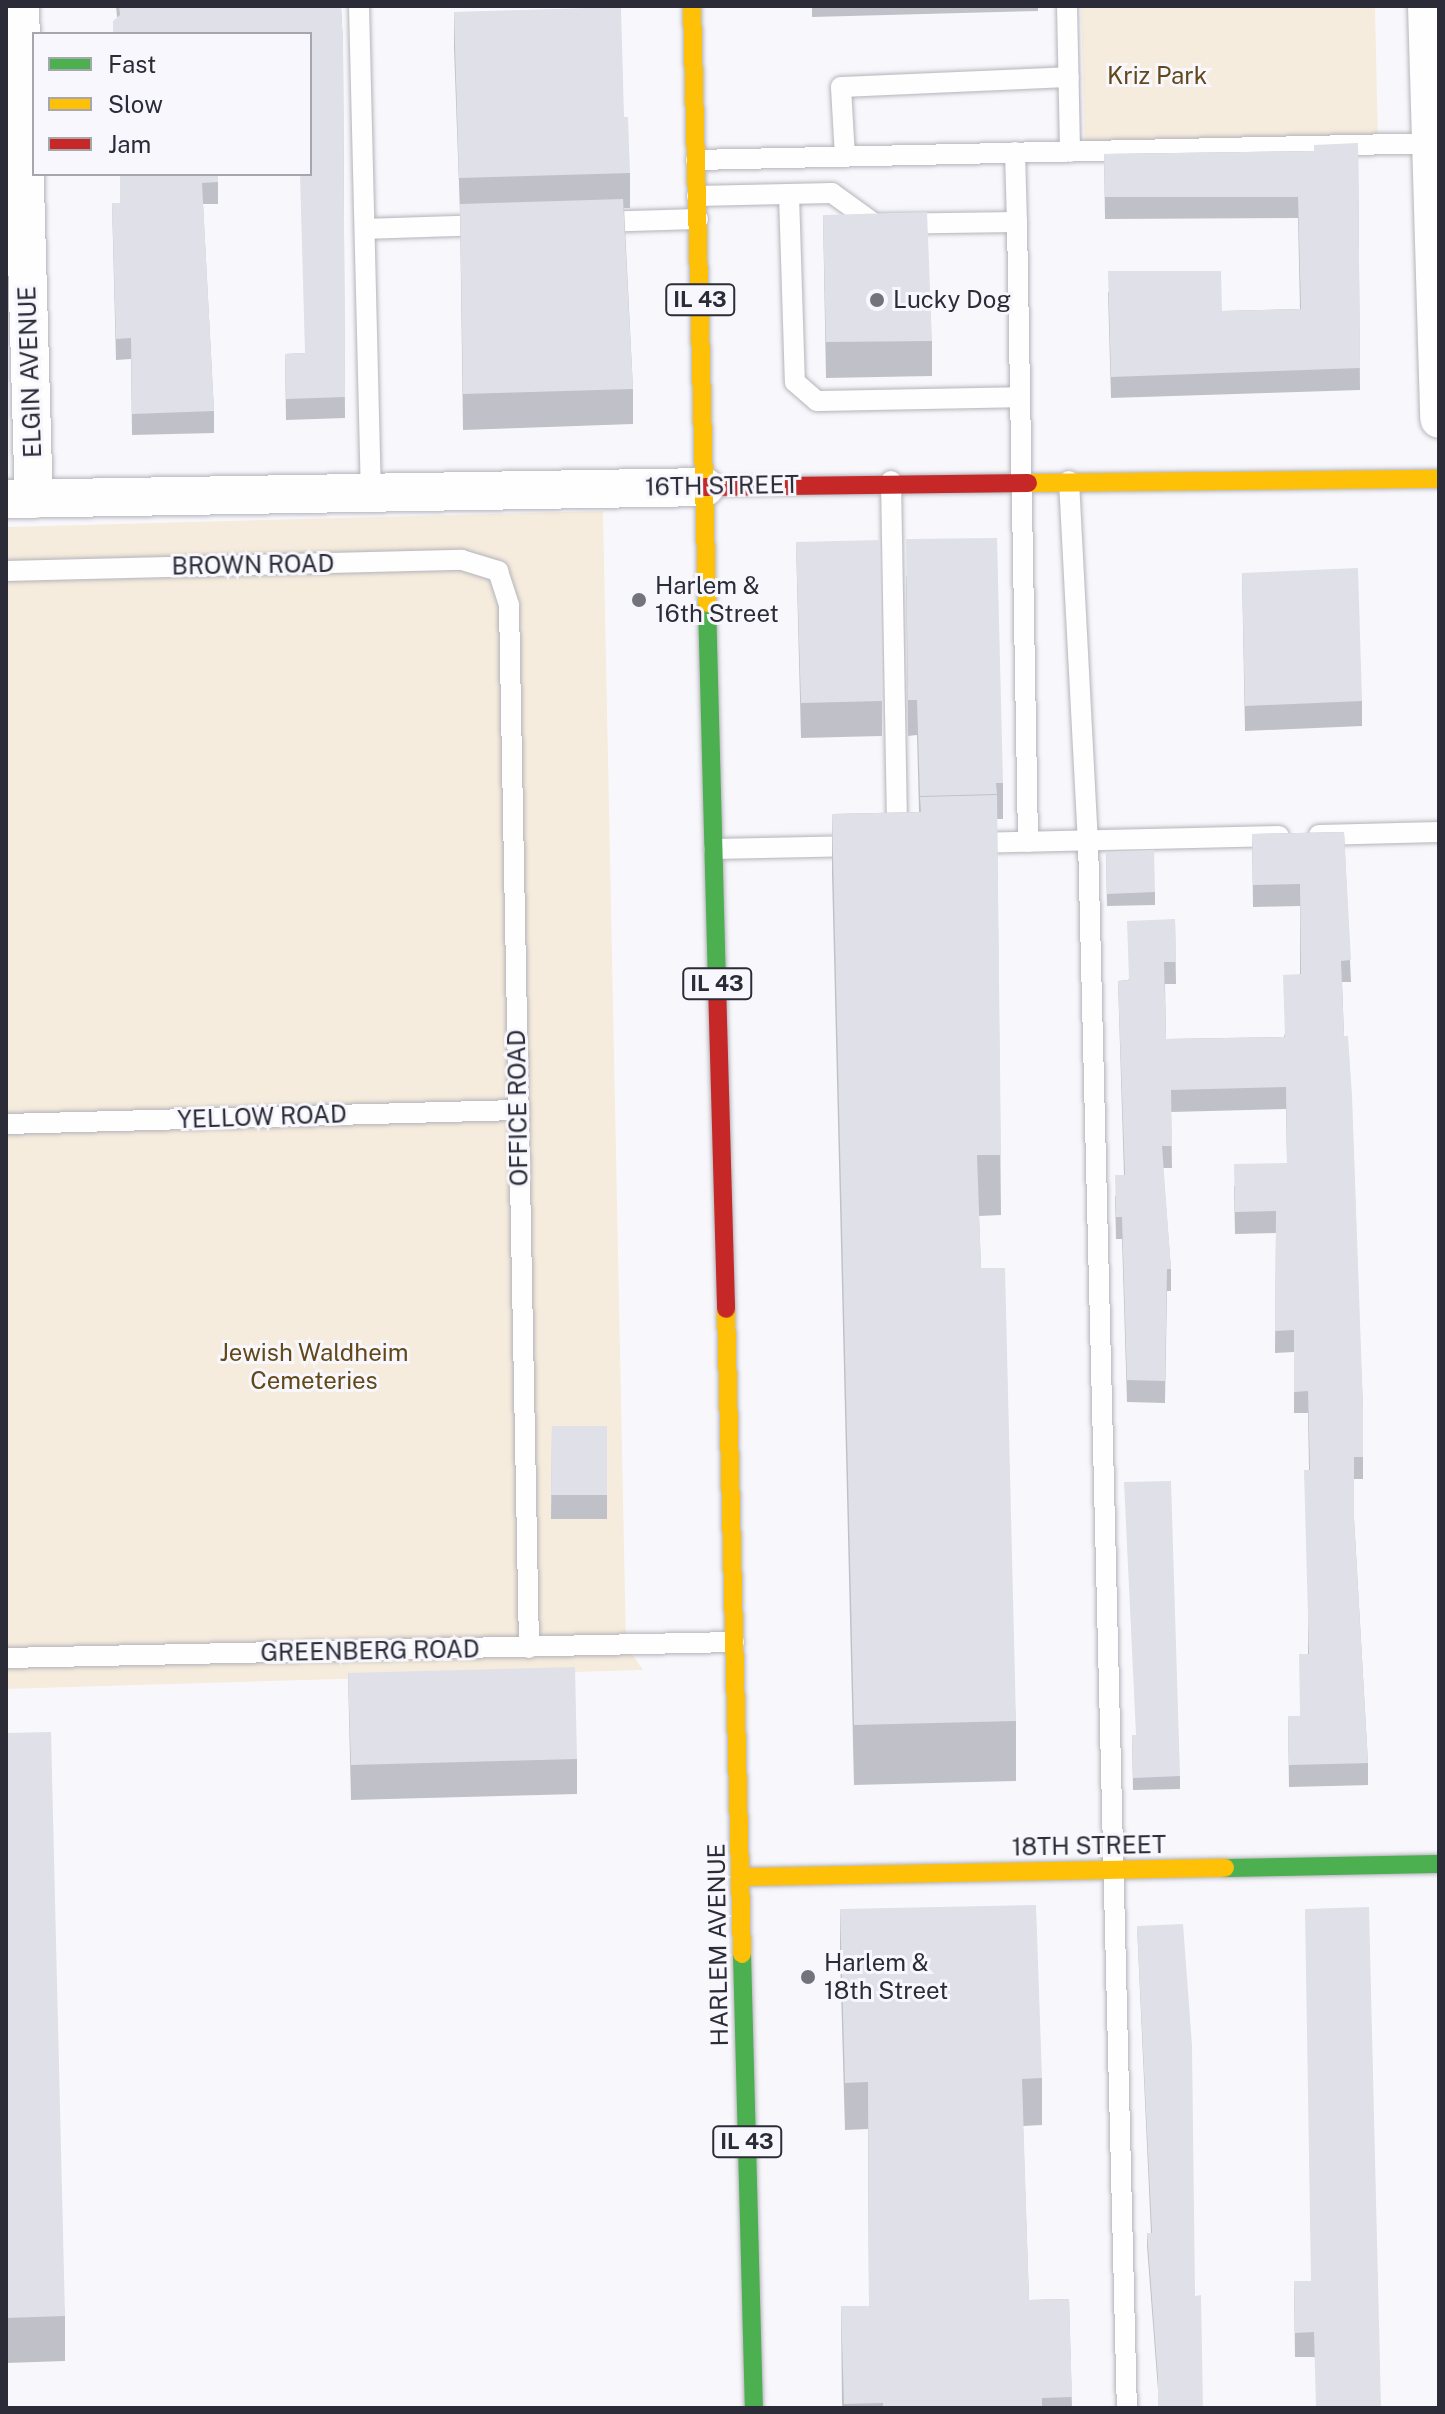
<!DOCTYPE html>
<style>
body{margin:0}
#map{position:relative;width:1445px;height:2414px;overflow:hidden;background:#f8f8fc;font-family:"Public Sans",sans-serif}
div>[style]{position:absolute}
.green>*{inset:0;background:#f6ecdd}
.roads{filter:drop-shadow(0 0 2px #b3b3ba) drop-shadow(0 0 2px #b3b3ba)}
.lane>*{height:20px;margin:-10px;padding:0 10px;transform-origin:10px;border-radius:10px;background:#fefeff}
.street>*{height:38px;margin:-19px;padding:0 19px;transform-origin:19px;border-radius:19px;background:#fefeff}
.fast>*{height:18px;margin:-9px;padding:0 9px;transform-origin:9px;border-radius:9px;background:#4caf50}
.slow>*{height:18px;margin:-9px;padding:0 9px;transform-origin:9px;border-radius:9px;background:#ffc107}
.jam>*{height:18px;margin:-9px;padding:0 9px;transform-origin:9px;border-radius:9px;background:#c62828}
.wall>*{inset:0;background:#c0c1c8}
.building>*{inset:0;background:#dfe0e8}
.dots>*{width:22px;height:22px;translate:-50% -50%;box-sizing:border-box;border:4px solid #f7f7fd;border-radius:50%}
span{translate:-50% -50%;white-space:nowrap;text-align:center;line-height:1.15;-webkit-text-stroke:6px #f7f7fd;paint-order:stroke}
.shield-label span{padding:2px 6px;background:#f7f7fd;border:2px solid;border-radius:6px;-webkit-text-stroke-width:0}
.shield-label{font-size:22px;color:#2b2c37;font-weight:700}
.park-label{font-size:24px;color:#624917}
.poi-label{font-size:24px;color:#2b2c37}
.left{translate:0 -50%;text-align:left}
.street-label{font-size:24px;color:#2b2c37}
.frame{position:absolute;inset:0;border:8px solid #2b2c37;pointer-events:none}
.legend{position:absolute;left:32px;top:32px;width:280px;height:144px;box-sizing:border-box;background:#f7f7fd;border:2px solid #a5a6ae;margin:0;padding:10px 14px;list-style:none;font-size:24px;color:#2b2c37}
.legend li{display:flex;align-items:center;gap:16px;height:40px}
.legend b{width:40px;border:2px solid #a5a6ae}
</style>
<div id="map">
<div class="green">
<div style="clip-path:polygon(1081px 6px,1375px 6px,1378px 141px,1085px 149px)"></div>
<div style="clip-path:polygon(603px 511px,626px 1645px,643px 1670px,6px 1689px,6px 527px)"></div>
</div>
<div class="roads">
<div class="lane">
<div style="left:359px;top:6px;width:484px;rotate:88.6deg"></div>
<div style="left:1067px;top:6px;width:146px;rotate:88.8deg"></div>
<div style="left:1015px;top:152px;width:70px;rotate:88.4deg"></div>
<div style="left:845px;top:157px;width:70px;rotate:-93.3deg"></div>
<div style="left:841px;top:87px;width:228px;rotate:-2.5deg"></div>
<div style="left:696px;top:160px;width:743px;rotate:-1.31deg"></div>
<div style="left:789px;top:195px;width:187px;rotate:88.2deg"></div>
<div style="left:795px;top:382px;width:29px;rotate:41deg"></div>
<div style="left:817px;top:401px;width:203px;rotate:-1.1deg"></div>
<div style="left:697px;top:196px;width:135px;rotate:-1.3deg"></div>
<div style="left:832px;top:193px;width:53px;rotate:35.8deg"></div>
<div style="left:875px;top:224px;width:142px;rotate:-0.8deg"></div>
<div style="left:1017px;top:222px;width:620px;rotate:88.98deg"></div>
<div style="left:597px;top:222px;width:101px;rotate:-1.7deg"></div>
<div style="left:365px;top:229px;width:120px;rotate:-1.9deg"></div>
<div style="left:891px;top:481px;width:356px;rotate:89deg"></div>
<div style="left:1069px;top:481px;width:360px;rotate:87deg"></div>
<div style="left:1088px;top:840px;width:1568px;rotate:88.58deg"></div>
<div style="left:6px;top:571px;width:456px;rotate:-1.4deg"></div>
<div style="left:462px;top:560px;width:38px;rotate:17deg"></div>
<div style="left:498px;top:571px;width:36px;rotate:72deg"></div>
<div style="left:509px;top:605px;width:1043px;rotate:88.9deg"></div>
<div style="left:1319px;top:835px;width:120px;rotate:-1.4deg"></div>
<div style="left:971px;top:843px;width:308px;rotate:-1.3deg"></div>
<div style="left:714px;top:849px;width:145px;rotate:-1.2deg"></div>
<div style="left:6px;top:1124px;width:512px;rotate:-1.57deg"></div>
<div style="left:6px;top:1658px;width:728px;rotate:-1.26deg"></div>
</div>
<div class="street">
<div style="left:20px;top:6px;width:493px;rotate:88.4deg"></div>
<div style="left:1427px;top:6px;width:413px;rotate:88.3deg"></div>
<div style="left:6px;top:499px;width:699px;rotate:-0.98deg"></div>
</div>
<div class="fast">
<div style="left:707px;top:603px;width:381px;rotate:88.5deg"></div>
<div style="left:1225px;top:1868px;width:214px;rotate:-1.1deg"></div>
<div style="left:742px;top:1954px;width:454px;rotate:88.5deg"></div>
</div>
<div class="slow">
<div style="left:692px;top:6px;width:597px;rotate:88.56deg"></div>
<div style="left:1028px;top:483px;width:411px;rotate:-0.6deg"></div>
<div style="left:726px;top:1309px;width:645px;rotate:88.58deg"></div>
<div style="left:740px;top:1877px;width:485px;rotate:-1.1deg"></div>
</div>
<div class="jam">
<div style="left:705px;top:487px;width:323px;rotate:-0.7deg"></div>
<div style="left:717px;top:984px;width:325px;rotate:88.4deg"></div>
</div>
</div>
<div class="wall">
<div style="clip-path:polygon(116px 6px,341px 6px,343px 43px,345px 418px,286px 420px,285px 354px,305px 353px,310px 34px,117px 17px)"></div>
<div style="clip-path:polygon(812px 6px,1038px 6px,1038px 11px,812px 17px)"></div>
<div style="clip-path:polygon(454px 12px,630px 173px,630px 208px,624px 208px,633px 389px,633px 424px,463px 430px,460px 213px,454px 47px)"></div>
<div style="clip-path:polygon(1358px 143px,1360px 390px,1111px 398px,1108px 292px,1222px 311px,1300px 309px,1298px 218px,1105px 219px,1104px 154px,1314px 151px)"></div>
<div style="clip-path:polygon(218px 174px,218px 204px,203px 204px,214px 411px,214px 433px,132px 435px,131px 359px,116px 360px,112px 203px,120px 203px)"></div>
<div style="clip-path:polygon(823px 215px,932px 341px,932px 376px,826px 378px)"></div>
<div style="clip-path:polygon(796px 542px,882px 701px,882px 736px,801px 738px)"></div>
<div style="clip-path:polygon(1242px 573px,1362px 701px,1362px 726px,1245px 731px)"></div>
<div style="clip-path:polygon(906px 575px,1003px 783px,1003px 819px,997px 819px,1001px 1215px,979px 1216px,981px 1268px,1016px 1721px,1016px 1781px,854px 1785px,832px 874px,832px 814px,919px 812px,917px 735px,908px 736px)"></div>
<div style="clip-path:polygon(1344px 832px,1351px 982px,1342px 982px,1344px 1036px,1363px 1406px,1363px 1479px,1354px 1479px,1354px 1518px,1368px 1763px,1368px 1785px,1289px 1787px,1288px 1716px,1300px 1716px,1308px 1654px,1309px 1470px,1308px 1413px,1294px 1413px,1294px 1352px,1275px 1353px,1276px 1233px,1235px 1234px,1234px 1186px,1287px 1163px,1286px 1109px,1171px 1112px,1172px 1168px,1163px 1168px,1171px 1269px,1171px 1291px,1167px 1291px,1165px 1403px,1127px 1402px,1122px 1239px,1116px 1239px,1115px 1197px,1124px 1175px,1118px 981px,1128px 980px,1175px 919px,1176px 984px,1165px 984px,1166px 1039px,1284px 1037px,1300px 974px,1300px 906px,1253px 907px,1252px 834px)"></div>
<div style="clip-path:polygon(1106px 852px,1155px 892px,1155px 905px,1107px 906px)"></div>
<div style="clip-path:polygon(552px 1426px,607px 1426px,607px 1519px,551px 1519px)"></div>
<div style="clip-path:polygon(348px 1673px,577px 1759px,577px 1794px,351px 1800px)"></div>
<div style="clip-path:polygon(6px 1733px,65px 2316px,65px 2361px,6px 2363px)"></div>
<div style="clip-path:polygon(1132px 1735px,1180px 1776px,1180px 1789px,1133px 1790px)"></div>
<div style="clip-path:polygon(840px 1909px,1042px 2078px,1042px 2125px,1023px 2126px,1029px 2300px,1069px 2299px,1072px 2408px,842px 2408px,841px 2306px,869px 2306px,868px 2129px,845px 2130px,840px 1956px)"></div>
<div style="clip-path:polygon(1137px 1926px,1195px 2296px,1158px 2390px,1147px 2246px,1147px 2233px,1151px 2233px)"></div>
<div style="clip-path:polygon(1294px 2281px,1381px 2408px,1314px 2357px,1295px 2357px)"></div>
</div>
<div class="building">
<div style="clip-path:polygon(119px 6px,341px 6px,343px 43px,345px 397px,286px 399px,285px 354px,305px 353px,300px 174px,310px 174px,310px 34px,113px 34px,113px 21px,120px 15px)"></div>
<div style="clip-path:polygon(621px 7px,624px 117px,628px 117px,630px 173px,459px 178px,454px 12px)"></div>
<div style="clip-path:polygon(1358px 143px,1360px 368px,1111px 377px,1108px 271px,1221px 271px,1222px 311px,1301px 309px,1298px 197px,1105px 197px,1104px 154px,1314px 151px,1314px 145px)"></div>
<div style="clip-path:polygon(120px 174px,218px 174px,218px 182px,202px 183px,214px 411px,132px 414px,131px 338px,116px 339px,112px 203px,120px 203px)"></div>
<div style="clip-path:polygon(623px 199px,633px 389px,463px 394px,460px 204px)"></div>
<div style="clip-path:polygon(927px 212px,932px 341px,826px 342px,823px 215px)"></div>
<div style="clip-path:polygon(997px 538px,1003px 783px,996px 783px,997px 794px,920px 796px,917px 700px,908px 700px,906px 539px)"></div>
<div style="clip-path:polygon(880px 540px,882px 701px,801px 703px,796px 542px)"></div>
<div style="clip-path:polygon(1358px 568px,1362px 701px,1245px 706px,1242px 573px)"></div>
<div style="clip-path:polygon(997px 795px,1001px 1155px,977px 1155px,981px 1268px,1005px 1268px,1016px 1721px,854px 1725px,832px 814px,921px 812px,920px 797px)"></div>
<div style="clip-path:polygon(1344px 832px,1351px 960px,1341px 961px,1344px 1036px,1348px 1036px,1352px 1095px,1363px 1406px,1363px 1457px,1354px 1457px,1354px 1518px,1368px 1763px,1289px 1765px,1288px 1716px,1300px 1716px,1299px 1654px,1309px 1654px,1304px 1470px,1310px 1470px,1308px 1391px,1294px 1392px,1294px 1330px,1275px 1331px,1276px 1211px,1235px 1212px,1234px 1164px,1287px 1163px,1286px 1087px,1171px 1090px,1172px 1146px,1162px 1146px,1171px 1269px,1167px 1269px,1165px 1381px,1127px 1380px,1122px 1217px,1116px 1217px,1115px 1175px,1125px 1175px,1118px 981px,1129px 980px,1127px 921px,1175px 919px,1176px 962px,1164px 962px,1166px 1039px,1285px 1037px,1283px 975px,1301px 974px,1300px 884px,1253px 885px,1252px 834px)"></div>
<div style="clip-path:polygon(1154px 850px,1155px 892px,1107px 894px,1106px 852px)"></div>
<div style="clip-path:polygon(552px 1426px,607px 1426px,607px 1495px,551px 1495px)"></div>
<div style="clip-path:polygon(1171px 1481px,1180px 1776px,1133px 1778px,1132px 1735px,1136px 1735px,1124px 1482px)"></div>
<div style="clip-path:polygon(575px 1667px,577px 1759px,351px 1765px,348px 1673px)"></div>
<div style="clip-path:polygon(51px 1732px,65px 2316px,6px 2318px,6px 1733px)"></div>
<div style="clip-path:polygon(1036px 1905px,1042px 2078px,1022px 2079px,1029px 2300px,1069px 2299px,1072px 2397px,1042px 2398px,1042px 2408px,883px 2408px,883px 2403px,844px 2404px,841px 2306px,869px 2306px,868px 2082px,845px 2083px,840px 1909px)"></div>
<div style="clip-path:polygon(1369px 1907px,1381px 2408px,1316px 2408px,1314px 2332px,1295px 2333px,1294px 2281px,1311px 2281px,1305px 1909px)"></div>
<div style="clip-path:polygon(1183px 1924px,1192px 2045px,1195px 2296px,1201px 2295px,1203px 2408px,1158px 2408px,1158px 2378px,1147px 2233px,1152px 2233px,1137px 1926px)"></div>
</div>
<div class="dots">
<div style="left:877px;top:300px;background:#73737c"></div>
<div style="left:639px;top:600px;background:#73737c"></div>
<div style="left:808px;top:1977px;background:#73737c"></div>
</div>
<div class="shield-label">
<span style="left:700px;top:300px">IL 43</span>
<span style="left:717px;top:984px">IL 43</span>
<span style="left:747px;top:2142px">IL 43</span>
</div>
<div class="park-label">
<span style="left:1157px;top:76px">Kriz Park</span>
<span style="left:314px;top:1367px">Jewish Waldheim<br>Cemeteries</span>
</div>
<div class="poi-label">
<span class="left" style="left:893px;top:300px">Lucky Dog</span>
<span class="left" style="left:655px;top:600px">Harlem &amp;<br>16th Street</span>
<span class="left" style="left:824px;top:1977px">Harlem &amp;<br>18th Street</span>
</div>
<div class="street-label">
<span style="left:30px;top:372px;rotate:-92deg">ELGIN AVENUE</span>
<span style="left:722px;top:486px;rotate:-1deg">16TH STREET</span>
<span style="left:253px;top:565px;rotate:-1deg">BROWN ROAD</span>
<span style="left:518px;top:1108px;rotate:-91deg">OFFICE ROAD</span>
<span style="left:262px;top:1117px;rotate:-2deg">YELLOW ROAD</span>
<span style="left:370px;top:1651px;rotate:-1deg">GREENBERG ROAD</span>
<span style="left:1089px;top:1846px;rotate:-1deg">18TH STREET</span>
<span style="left:718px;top:1945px;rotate:-91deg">HARLEM AVENUE</span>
</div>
<div class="frame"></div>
<ul class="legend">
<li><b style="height:10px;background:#4caf50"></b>Fast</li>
<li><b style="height:10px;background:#ffc107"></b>Slow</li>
<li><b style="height:10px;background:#c62828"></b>Jam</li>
</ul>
</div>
